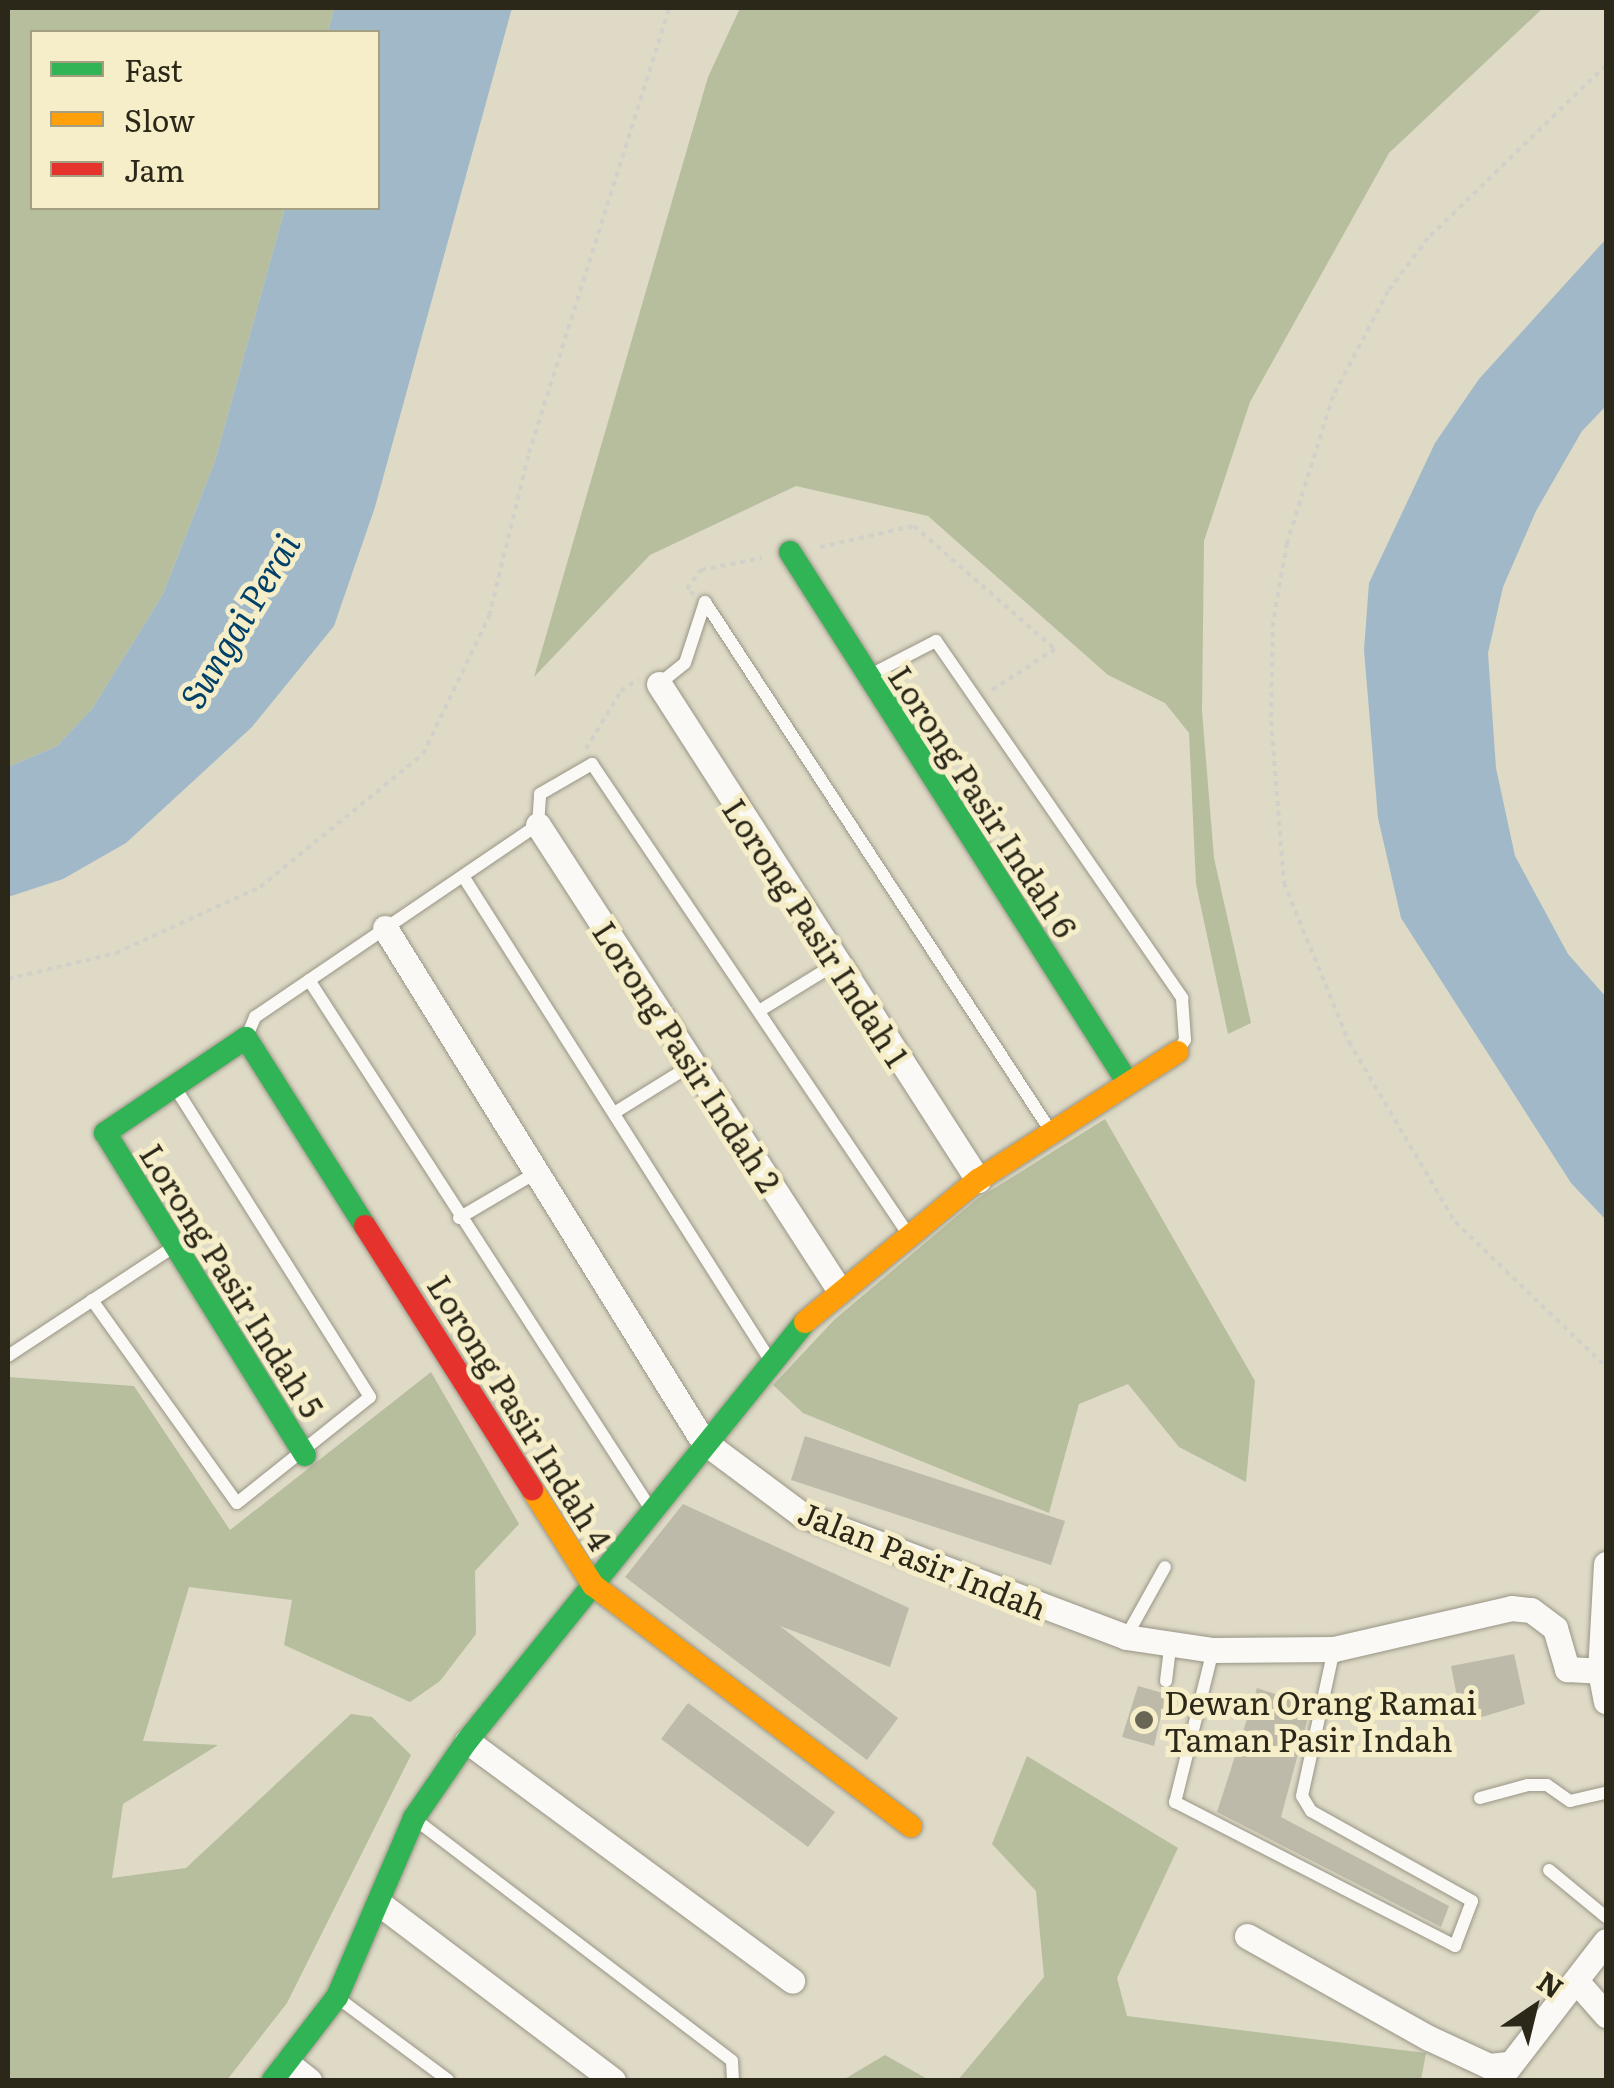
<!DOCTYPE html>
<style>
body{margin:0}
#map{position:relative;width:1614px;height:2088px;overflow:hidden;background:#dedac6;font-family:Literata,serif}
div>[style]{position:absolute}
.forest>*{inset:0;background:#b7be9e}
.water>*{inset:0;background:#a0b8c8}
.building>*{inset:0;background:#bebaa9}
.path>*{height:4px;margin-top:-2px;transform-origin:0;background:repeating-linear-gradient(90deg,#d1d0c9 0 5px,transparent 0 10px)}
.roads{filter:drop-shadow(0 0 2px #999586) drop-shadow(0 0 2px #999586)}
.lane>*{height:12px;margin:-6px;padding:0 6px;transform-origin:6px;border-radius:6px;background:#faf9f6}
.street>*{height:25px;margin:-12.5px;padding:0 12.5px;transform-origin:12.5px;border-radius:12.5px;background:#faf9f6}
.fast>*{height:22px;margin:-11px;padding:0 11px;transform-origin:11px;border-radius:11px;background:#30b455}
.slow>*{height:22px;margin:-11px;padding:0 11px;transform-origin:11px;border-radius:11px;background:#ff9f0a}
.jam>*{height:22px;margin:-11px;padding:0 11px;transform-origin:11px;border-radius:11px;background:#e5322d}
.dots>*{width:28px;height:28px;translate:-50% -50%;box-sizing:border-box;border:5px solid #f6eec8;border-radius:50%}
span{translate:-50% -50%;white-space:nowrap;text-align:center;line-height:1.15;-webkit-text-stroke:10px #f6eec8;paint-order:stroke}
.street-label{font-size:32px;color:#2b281a}
.poi-label{font-size:32px;color:#2b281a}
.left{translate:0 -50%;text-align:left}
.water-label{font-size:35px;color:#004069;font-style:italic}
.frame{position:absolute;inset:0;border:10px solid #2b281a;pointer-events:none}
.legend{position:absolute;left:30px;top:30px;width:350px;height:180px;box-sizing:border-box;background:#f6eec8;border:2px solid #a59f82;margin:0;padding:12px 18px;list-style:none;font-size:30px;color:#2b281a}
.legend li{display:flex;align-items:center;gap:20px;height:50px}
.legend b{width:50px;border:2px solid #a59f82}
.north{position:absolute;left:1484px;top:1958px;width:100px;height:100px;-webkit-text-stroke:8px #f6eec8;paint-order:stroke;rotate:35deg;font-size:28px;font-weight:700;line-height:40px;text-align:center;color:#2b281a}
.north::after{content:'';display:block;margin:auto;width:35px;height:45px;background:#2b281a;clip-path:polygon(50% 0,100% 100%,50% 72%,0 100%)}
</style>
<div id="map">
<div class="forest">
<div style="clip-path:polygon(8px 8px,334px 8px,328px 32px,32px 32px,32px 208px,285px 208px,215px 461px,163px 594px,92px 709px,57px 746px,8px 767px)"></div>
<div style="clip-path:polygon(740px 8px,1543px 8px,1389px 153px,1250px 402px,1204px 541px,1202px 711px,1214px 858px,1251px 1023px,1228px 1034px,1196px 884px,1189px 733px,1165px 703px,1108px 675px,928px 516px,796px 486px,650px 555px,534px 677px,708px 77px)"></div>
<div style="clip-path:polygon(1105px 1119px,1255px 1381px,1246px 1482px,1179px 1447px,1128px 1384px,1079px 1404px,1049px 1513px,803px 1413px,773px 1385px,834px 1320px,977px 1199px)"></div>
<div style="clip-path:polygon(431px 1372px,519px 1524px,475px 1571px,476px 1634px,440px 1681px,410px 1702px,284px 1645px,292px 1600px,189px 1587px,143px 1741px,218px 1745px,123px 1804px,112px 1878px,186px 1868px,351px 1714px,372px 1717px,411px 1755px,287px 2003px,227px 2080px,8px 2080px,8px 1377px,134px 1386px,230px 1530px)"></div>
<div style="clip-path:polygon(1027px 1756px,1178px 1848px,1117px 1978px,1127px 2016px,1426px 2053px,1421px 2080px,958px 2080px,1044px 1977px,1036px 1891px,992px 1844px)"></div>
<div style="clip-path:polygon(885px 2055px,929px 2080px,843px 2080px)"></div>
</div>
<div class="water">
<div style="clip-path:polygon(334px 8px,512px 8px,375px 507px,334px 626px,252px 727px,126px 843px,63px 879px,8px 897px,8px 767px,57px 746px,92px 709px,163px 594px,215px 461px,285px 208px,378px 208px,378px 32px,328px 32px)"></div>
<div style="clip-path:polygon(1606px 239px,1606px 406px,1582px 431px,1536px 511px,1503px 587px,1488px 653px,1496px 768px,1515px 856px,1568px 954px,1606px 997px,1606px 1220px,1571px 1183px,1401px 918px,1378px 818px,1364px 650px,1369px 583px,1435px 443px,1479px 379px)"></div>
</div>
<div class="building">
<div style="clip-path:polygon(805px 1436px,1065px 1521px,1051px 1565px,791px 1480px)"></div>
<div style="clip-path:polygon(683px 1504px,909px 1608px,890px 1667px,780px 1626px,898px 1718px,867px 1760px,625px 1577px)"></div>
<div style="clip-path:polygon(1514px 1654px,1525px 1704px,1472px 1720px,1468px 1700px,1458px 1702px,1451px 1666px)"></div>
<div style="clip-path:polygon(1138px 1686px,1166px 1694px,1154px 1746px,1122px 1737px)"></div>
<div style="clip-path:polygon(1257px 1688px,1311px 1706px,1281px 1817px,1449px 1906px,1441px 1927px,1217px 1812px)"></div>
<div style="clip-path:polygon(688px 1703px,835px 1812px,808px 1847px,661px 1739px)"></div>
</div>
<div class="path">
<div style="left:1606px;top:65px;width:248px;rotate:135.8deg"></div>
<div style="left:1428px;top:238px;width:66px;rotate:127deg"></div>
<div style="left:1388px;top:291px;width:119px;rotate:117.6deg"></div>
<div style="left:1333px;top:396px;width:154px;rotate:107.4deg"></div>
<div style="left:1287px;top:543px;width:80px;rotate:100deg"></div>
<div style="left:1273px;top:622px;width:99px;rotate:91.2deg"></div>
<div style="left:1271px;top:721px;width:163px;rotate:85.4deg"></div>
<div style="left:1284px;top:883px;width:172px;rotate:67.8deg"></div>
<div style="left:1349px;top:1042px;width:209px;rotate:59.5deg"></div>
<div style="left:1455px;top:1222px;width:209px;rotate:43.8deg"></div>
<div style="left:820px;top:547px;width:96px;rotate:-12.6deg"></div>
<div style="left:914px;top:526px;width:187px;rotate:41.1deg"></div>
<div style="left:1055px;top:649px;width:79px;rotate:146.9deg"></div>
<div style="left:694px;top:595px;width:9px;rotate:-139deg"></div>
<div style="left:687px;top:589px;width:24px;rotate:-54deg"></div>
<div style="left:701px;top:570px;width:62px;rotate:-11.1deg"></div>
<div style="left:586px;top:749px;width:68px;rotate:-58.9deg"></div>
<div style="left:621px;top:691px;width:21px;rotate:-35deg"></div>
<div style="left:8px;top:979px;width:111px;rotate:-13.5deg"></div>
<div style="left:116px;top:953px;width:158px;rotate:-24.6deg"></div>
<div style="left:260px;top:887px;width:210px;rotate:-39.2deg"></div>
<div style="left:423px;top:754px;width:153px;rotate:-64.4deg"></div>
<div style="left:489px;top:616px;width:168px;rotate:-76.2deg"></div>
<div style="left:529px;top:453px;width:467px;rotate:-72.5deg"></div>
</div>
<div class="roads">
<div class="lane">
<div style="left:872px;top:674px;width:72px;rotate:-27.3deg"></div>
<div style="left:936px;top:641px;width:434px;rotate:55.4deg"></div>
<div style="left:1182px;top:998px;width:42px;rotate:85.9deg"></div>
<div style="left:1185px;top:1040px;width:14px;rotate:124deg"></div>
<div style="left:659px;top:684px;width:33px;rotate:-39deg"></div>
<div style="left:685px;top:663px;width:64px;rotate:-71.8deg"></div>
<div style="left:705px;top:602px;width:631px;rotate:56.84deg"></div>
<div style="left:463px;top:876px;width:570px;rotate:57.62deg"></div>
<div style="left:309px;top:980px;width:629px;rotate:57.14deg"></div>
<div style="left:759px;top:1011px;width:92px;rotate:-31.6deg"></div>
<div style="left:247px;top:1036px;width:21px;rotate:-67deg"></div>
<div style="left:255px;top:1017px;width:342px;rotate:-34.2deg"></div>
<div style="left:538px;top:825px;width:31px;rotate:-86deg"></div>
<div style="left:540px;top:794px;width:60px;rotate:-30deg"></div>
<div style="left:592px;top:764px;width:563px;rotate:56.08deg"></div>
<div style="left:614px;top:1113px;width:93px;rotate:-31.8deg"></div>
<div style="left:459px;top:1218px;width:91px;rotate:-30.5deg"></div>
<div style="left:92px;top:1300px;width:249px;rotate:54.5deg"></div>
<div style="left:237px;top:1503px;width:170px;rotate:-38.6deg"></div>
<div style="left:370px;top:1397px;width:366px;rotate:-122.2deg"></div>
<div style="left:8px;top:1356px;width:198px;rotate:-33.4deg"></div>
<div style="left:1126px;top:1637px;width:80px;rotate:-60.9deg"></div>
<div style="left:1213px;top:1650px;width:157px;rotate:104deg"></div>
<div style="left:1175px;top:1802px;width:315px;rotate:27.2deg"></div>
<div style="left:1455px;top:1946px;width:48px;rotate:-69.3deg"></div>
<div style="left:1472px;top:1901px;width:184px;rotate:-150.8deg"></div>
<div style="left:1311px;top:1811px;width:17px;rotate:-121deg"></div>
<div style="left:1302px;top:1796px;width:150px;rotate:-77.7deg"></div>
<div style="left:1166px;top:1681px;width:39px;rotate:-83deg"></div>
<div style="left:1480px;top:1798px;width:50px;rotate:-15.2deg"></div>
<div style="left:1528px;top:1785px;width:19px"></div>
<div style="left:1547px;top:1785px;width:28px;rotate:35deg"></div>
<div style="left:1570px;top:1801px;width:37px;rotate:-13deg"></div>
<div style="left:416px;top:1820px;width:397px;rotate:37.3deg"></div>
<div style="left:732px;top:2061px;width:19px;rotate:87deg"></div>
<div style="left:1549px;top:1870px;width:74px;rotate:39.5deg"></div>
<div style="left:338px;top:1998px;width:137px;rotate:36.7deg"></div>
</div>
<div class="street">
<div style="left:659px;top:684px;width:590px;rotate:57.25deg"></div>
<div style="left:538px;top:825px;width:552px;rotate:57.06deg"></div>
<div style="left:385px;top:928px;width:604px;rotate:58.21deg"></div>
<div style="left:703px;top:1441px;width:122px;rotate:36.7deg"></div>
<div style="left:801px;top:1514px;width:347px;rotate:20.7deg"></div>
<div style="left:1126px;top:1637px;width:88px;rotate:8.5deg"></div>
<div style="left:1213px;top:1650px;width:121px;rotate:-0.5deg"></div>
<div style="left:1334px;top:1649px;width:182px;rotate:-13deg"></div>
<div style="left:1511px;top:1608px;width:20px;rotate:6deg"></div>
<div style="left:1531px;top:1610px;width:30px;rotate:37deg"></div>
<div style="left:1555px;top:1628px;width:43px;rotate:73.7deg"></div>
<div style="left:1567px;top:1669px;width:33px;rotate:3deg"></div>
<div style="left:1606px;top:1564px;width:107px;rotate:93.2deg"></div>
<div style="left:1600px;top:1671px;width:31px;rotate:79deg"></div>
<div style="left:467px;top:1741px;width:404px;rotate:36.4deg"></div>
<div style="left:380px;top:1904px;width:292px;rotate:37.1deg"></div>
<div style="left:1247px;top:1936px;width:209px;rotate:29.3deg"></div>
<div style="left:1429px;top:2038px;width:66px;rotate:25deg"></div>
<div style="left:1489px;top:2066px;width:19px;rotate:-6deg"></div>
<div style="left:1578px;top:1983px;width:43px;rotate:48.8deg"></div>
<div style="left:287px;top:2063px;width:28px;rotate:38deg"></div>
<div style="left:1500px;top:2078px;width:173px;rotate:-52.3deg"></div>
</div>
<div class="fast">
<div style="left:790px;top:552px;width:629px;rotate:57.52deg"></div>
<div style="left:305px;top:1455px;width:379px;rotate:-121.8deg"></div>
<div style="left:105px;top:1133px;width:170px;rotate:-34deg"></div>
<div style="left:246px;top:1038px;width:222px;rotate:57.7deg"></div>
<div style="left:273px;top:2080px;width:105px;rotate:-52.4deg"></div>
<div style="left:337px;top:1997px;width:195px;rotate:-66.7deg"></div>
<div style="left:414px;top:1818px;width:93px;rotate:-55.5deg"></div>
<div style="left:467px;top:1741px;width:538px;rotate:-51.11deg"></div>
</div>
<div class="slow">
<div style="left:805px;top:1322px;width:224px;rotate:-39.4deg"></div>
<div style="left:978px;top:1180px;width:237px;rotate:-32.7deg"></div>
<div style="left:532px;top:1489px;width:114px;rotate:57.6deg"></div>
<div style="left:593px;top:1585px;width:399px;rotate:37.2deg"></div>
</div>
<div class="jam">
<div style="left:365px;top:1226px;width:312px;rotate:57.6deg"></div>
</div>
</div>
<div class="dots">
<div style="left:1144px;top:1720px;background:#6a6656"></div>
</div>
<div class="street-label">
<span style="left:984px;top:801px;rotate:57deg">Lorong Pasir Indah 6</span>
<span style="left:817px;top:932px;rotate:57deg">Lorong Pasir Indah 1</span>
<span style="left:688px;top:1056px;rotate:57deg">Lorong Pasir Indah 2</span>
<span style="left:233px;top:1280px;rotate:58deg">Lorong Pasir Indah 5</span>
<span style="left:521px;top:1412px;rotate:58deg">Lorong Pasir Indah 4</span>
<span style="left:923px;top:1559px;rotate:22deg">Jalan Pasir Indah</span>
</div>
<div class="poi-label">
<span class="left" style="left:1164px;top:1720px">Dewan Orang Ramai<br>Taman Pasir Indah</span>
</div>
<div class="water-label">
<span style="left:238px;top:620px;rotate:-59deg">Sungai Perai</span>
</div>
<div class="frame"></div>
<ul class="legend">
<li><b style="height:12px;background:#30b455"></b>Fast</li>
<li><b style="height:12px;background:#ff9f0a"></b>Slow</li>
<li><b style="height:12px;background:#e5322d"></b>Jam</li>
</ul>
<div class="north">N</div>
</div>
